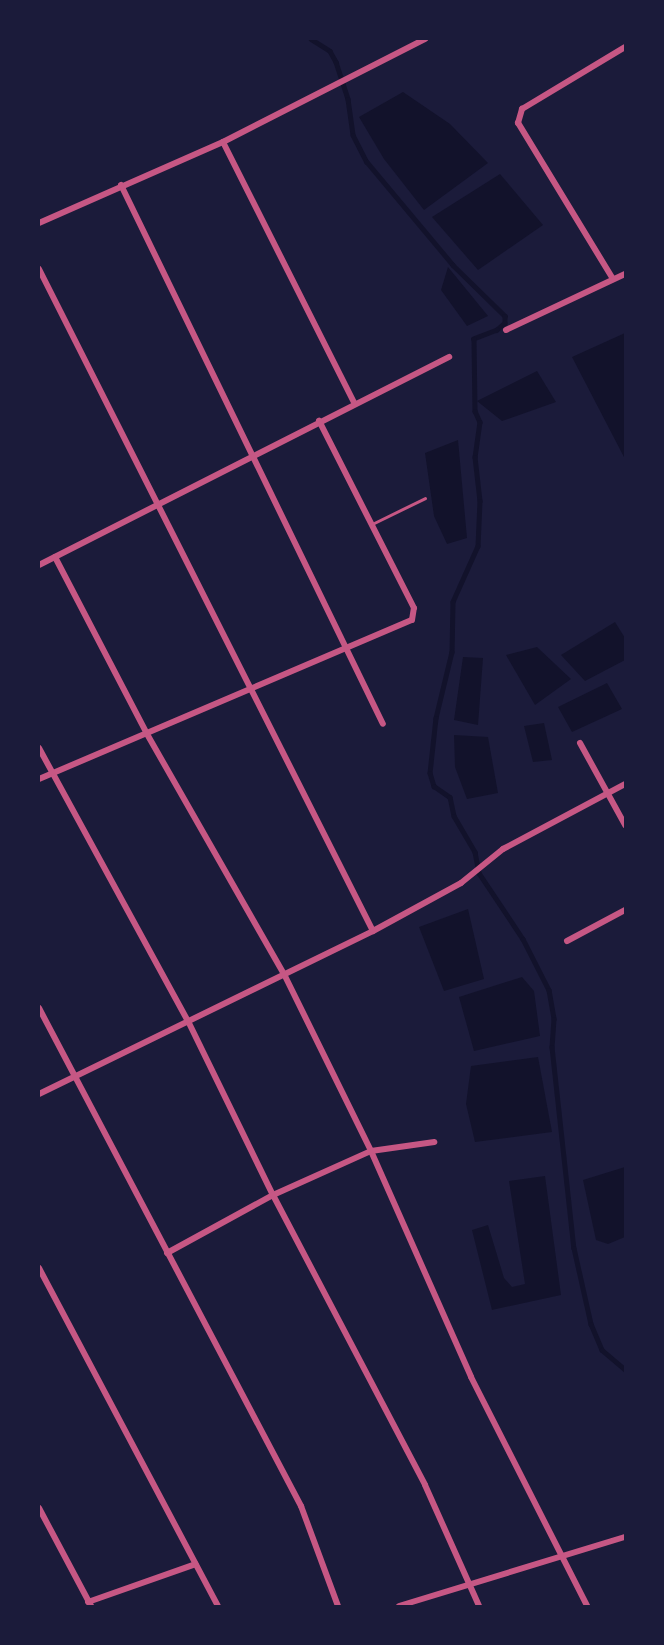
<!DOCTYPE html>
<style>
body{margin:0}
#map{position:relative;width:664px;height:1645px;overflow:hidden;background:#1b1b3a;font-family:"PT Sans",sans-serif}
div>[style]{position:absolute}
.water>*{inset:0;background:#12122b}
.stream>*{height:4.5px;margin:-2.25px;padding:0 2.25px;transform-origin:2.25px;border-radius:2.25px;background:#12122b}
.service>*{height:3px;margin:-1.5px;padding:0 1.5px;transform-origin:1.5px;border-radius:1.5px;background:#c65784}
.minor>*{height:6px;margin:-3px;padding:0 3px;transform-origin:3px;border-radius:3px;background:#c65784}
span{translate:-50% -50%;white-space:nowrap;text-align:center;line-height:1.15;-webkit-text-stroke:6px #1b1b3a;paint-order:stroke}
.frame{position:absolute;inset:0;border:40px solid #1b1b3a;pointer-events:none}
</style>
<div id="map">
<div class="water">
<div style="clip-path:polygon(403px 92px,450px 124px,488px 163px,424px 210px,384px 159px,359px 117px)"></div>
<div style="clip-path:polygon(500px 174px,543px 225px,478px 270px,432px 217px)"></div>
<div style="clip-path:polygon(448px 267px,488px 316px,467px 326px,441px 290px)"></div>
<div style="clip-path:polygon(625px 333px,625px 459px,572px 357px)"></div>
<div style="clip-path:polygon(537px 371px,556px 402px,502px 421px,477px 401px)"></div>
<div style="clip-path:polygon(458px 440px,467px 538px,447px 544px,434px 516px,425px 453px)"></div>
<div style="clip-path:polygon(615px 622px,625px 638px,625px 660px,585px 681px,561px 655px)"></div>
<div style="clip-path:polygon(537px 647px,571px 679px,535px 705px,506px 655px)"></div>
<div style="clip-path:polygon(463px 657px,483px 658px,478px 725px,454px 720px)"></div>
<div style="clip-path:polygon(607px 683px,622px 709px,572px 732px,558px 707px)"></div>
<div style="clip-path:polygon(544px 723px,552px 760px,533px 762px,524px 726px)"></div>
<div style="clip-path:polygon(454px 735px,488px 737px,498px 793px,467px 799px,455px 767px)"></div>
<div style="clip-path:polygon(468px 909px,484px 979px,444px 991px,419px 927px)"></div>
<div style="clip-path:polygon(522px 977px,534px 991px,540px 1036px,474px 1051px,459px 997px)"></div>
<div style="clip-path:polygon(538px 1057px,552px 1132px,475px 1142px,466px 1104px,471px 1066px)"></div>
<div style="clip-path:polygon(625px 1167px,625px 1237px,608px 1244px,596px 1240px,583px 1180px)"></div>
<div style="clip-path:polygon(545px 1176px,561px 1295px,492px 1310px,472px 1230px,488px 1225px,504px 1278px,512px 1287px,525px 1284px,509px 1181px)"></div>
</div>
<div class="stream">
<div style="left:311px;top:39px;width:22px;rotate:32deg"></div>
<div style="left:330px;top:51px;width:13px;rotate:61deg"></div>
<div style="left:336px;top:62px;width:39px;rotate:72deg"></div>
<div style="left:348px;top:99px;width:36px;rotate:82deg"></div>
<div style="left:353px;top:135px;width:30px;rotate:63deg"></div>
<div style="left:367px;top:162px;width:134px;rotate:50.1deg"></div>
<div style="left:453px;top:265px;width:73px;rotate:44.4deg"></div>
<div style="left:505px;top:316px;width:7px;rotate:90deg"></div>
<div style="left:505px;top:323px;width:11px;rotate:139deg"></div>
<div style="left:497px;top:330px;width:25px;rotate:159deg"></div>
<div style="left:474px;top:339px;width:72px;rotate:89.2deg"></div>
<div style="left:475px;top:411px;width:12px;rotate:66deg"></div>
<div style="left:480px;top:422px;width:35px;rotate:98deg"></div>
<div style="left:475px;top:457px;width:44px;rotate:83.5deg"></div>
<div style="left:480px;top:501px;width:45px;rotate:92.5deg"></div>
<div style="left:478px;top:546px;width:61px;rotate:114.1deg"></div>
<div style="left:453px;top:602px;width:50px;rotate:91.1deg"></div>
<div style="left:452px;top:652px;width:68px;rotate:103.6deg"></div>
<div style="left:436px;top:718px;width:55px;rotate:96.2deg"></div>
<div style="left:430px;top:773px;width:14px;rotate:73deg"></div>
<div style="left:434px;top:786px;width:19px;rotate:35deg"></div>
<div style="left:450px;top:797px;width:19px;rotate:78deg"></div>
<div style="left:454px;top:816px;width:42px;rotate:59.7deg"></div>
<div style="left:475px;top:852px;width:21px;rotate:79deg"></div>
<div style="left:479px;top:873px;width:79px;rotate:56.3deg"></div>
<div style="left:523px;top:939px;width:57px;rotate:63deg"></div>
<div style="left:549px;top:990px;width:29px;rotate:80deg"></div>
<div style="left:554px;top:1019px;width:28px;rotate:94deg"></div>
<div style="left:552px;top:1047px;width:202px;rotate:83.8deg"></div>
<div style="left:574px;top:1248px;width:78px;rotate:77.4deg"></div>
<div style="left:591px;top:1324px;width:28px;rotate:67deg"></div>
<div style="left:602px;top:1350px;width:30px;rotate:40deg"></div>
</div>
<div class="service">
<div style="left:372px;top:524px;width:59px;rotate:-26.1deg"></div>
</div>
<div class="minor">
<div style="left:223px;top:142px;width:293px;rotate:63.3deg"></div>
<div style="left:121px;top:185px;width:599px;rotate:64.08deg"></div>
<div style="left:39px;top:223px;width:201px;rotate:-23.8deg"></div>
<div style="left:223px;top:142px;width:227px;rotate:-27deg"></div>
<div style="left:39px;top:269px;width:741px;rotate:63.23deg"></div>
<div style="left:613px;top:279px;width:183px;rotate:-121.3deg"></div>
<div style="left:518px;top:123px;width:15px;rotate:-74deg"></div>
<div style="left:522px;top:109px;width:120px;rotate:-31deg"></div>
<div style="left:506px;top:330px;width:132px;rotate:-25.2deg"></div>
<div style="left:55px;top:557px;width:199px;rotate:62.5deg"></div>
<div style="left:147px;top:734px;width:276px;rotate:60.3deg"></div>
<div style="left:284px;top:974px;width:197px;rotate:63.8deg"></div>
<div style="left:371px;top:1151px;width:247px;rotate:66.1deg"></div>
<div style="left:471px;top:1377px;width:257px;rotate:63.1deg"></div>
<div style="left:39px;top:565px;width:460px;rotate:-26.9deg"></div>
<div style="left:580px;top:743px;width:94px;rotate:61.2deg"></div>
<div style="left:39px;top:748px;width:311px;rotate:61.4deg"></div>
<div style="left:188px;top:1021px;width:194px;rotate:64deg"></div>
<div style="left:273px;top:1195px;width:327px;rotate:62.3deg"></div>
<div style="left:425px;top:1485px;width:133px;rotate:65.9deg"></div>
<div style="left:39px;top:779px;width:405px;rotate:-23.1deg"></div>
<div style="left:412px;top:620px;width:12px;rotate:-81deg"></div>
<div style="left:414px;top:608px;width:210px;rotate:-116.9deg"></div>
<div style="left:567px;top:941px;width:66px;rotate:-28.1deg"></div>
<div style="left:39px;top:1008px;width:563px;rotate:62.25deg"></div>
<div style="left:301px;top:1506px;width:107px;rotate:69.7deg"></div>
<div style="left:39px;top:1094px;width:372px;rotate:-26deg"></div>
<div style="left:373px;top:931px;width:100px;rotate:-28.6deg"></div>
<div style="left:461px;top:883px;width:54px;rotate:-39deg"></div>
<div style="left:503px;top:849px;width:138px;rotate:-28deg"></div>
<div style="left:167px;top:1253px;width:121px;rotate:-28.7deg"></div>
<div style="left:273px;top:1195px;width:107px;rotate:-24.2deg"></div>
<div style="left:371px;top:1151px;width:64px;rotate:-8.1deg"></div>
<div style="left:39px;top:1268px;width:382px;rotate:62.1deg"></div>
<div style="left:39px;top:1508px;width:111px;rotate:62deg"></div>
<div style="left:88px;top:1602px;width:114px;rotate:-19.4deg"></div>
<div style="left:399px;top:1606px;width:236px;rotate:-17deg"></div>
</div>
<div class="frame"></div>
</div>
